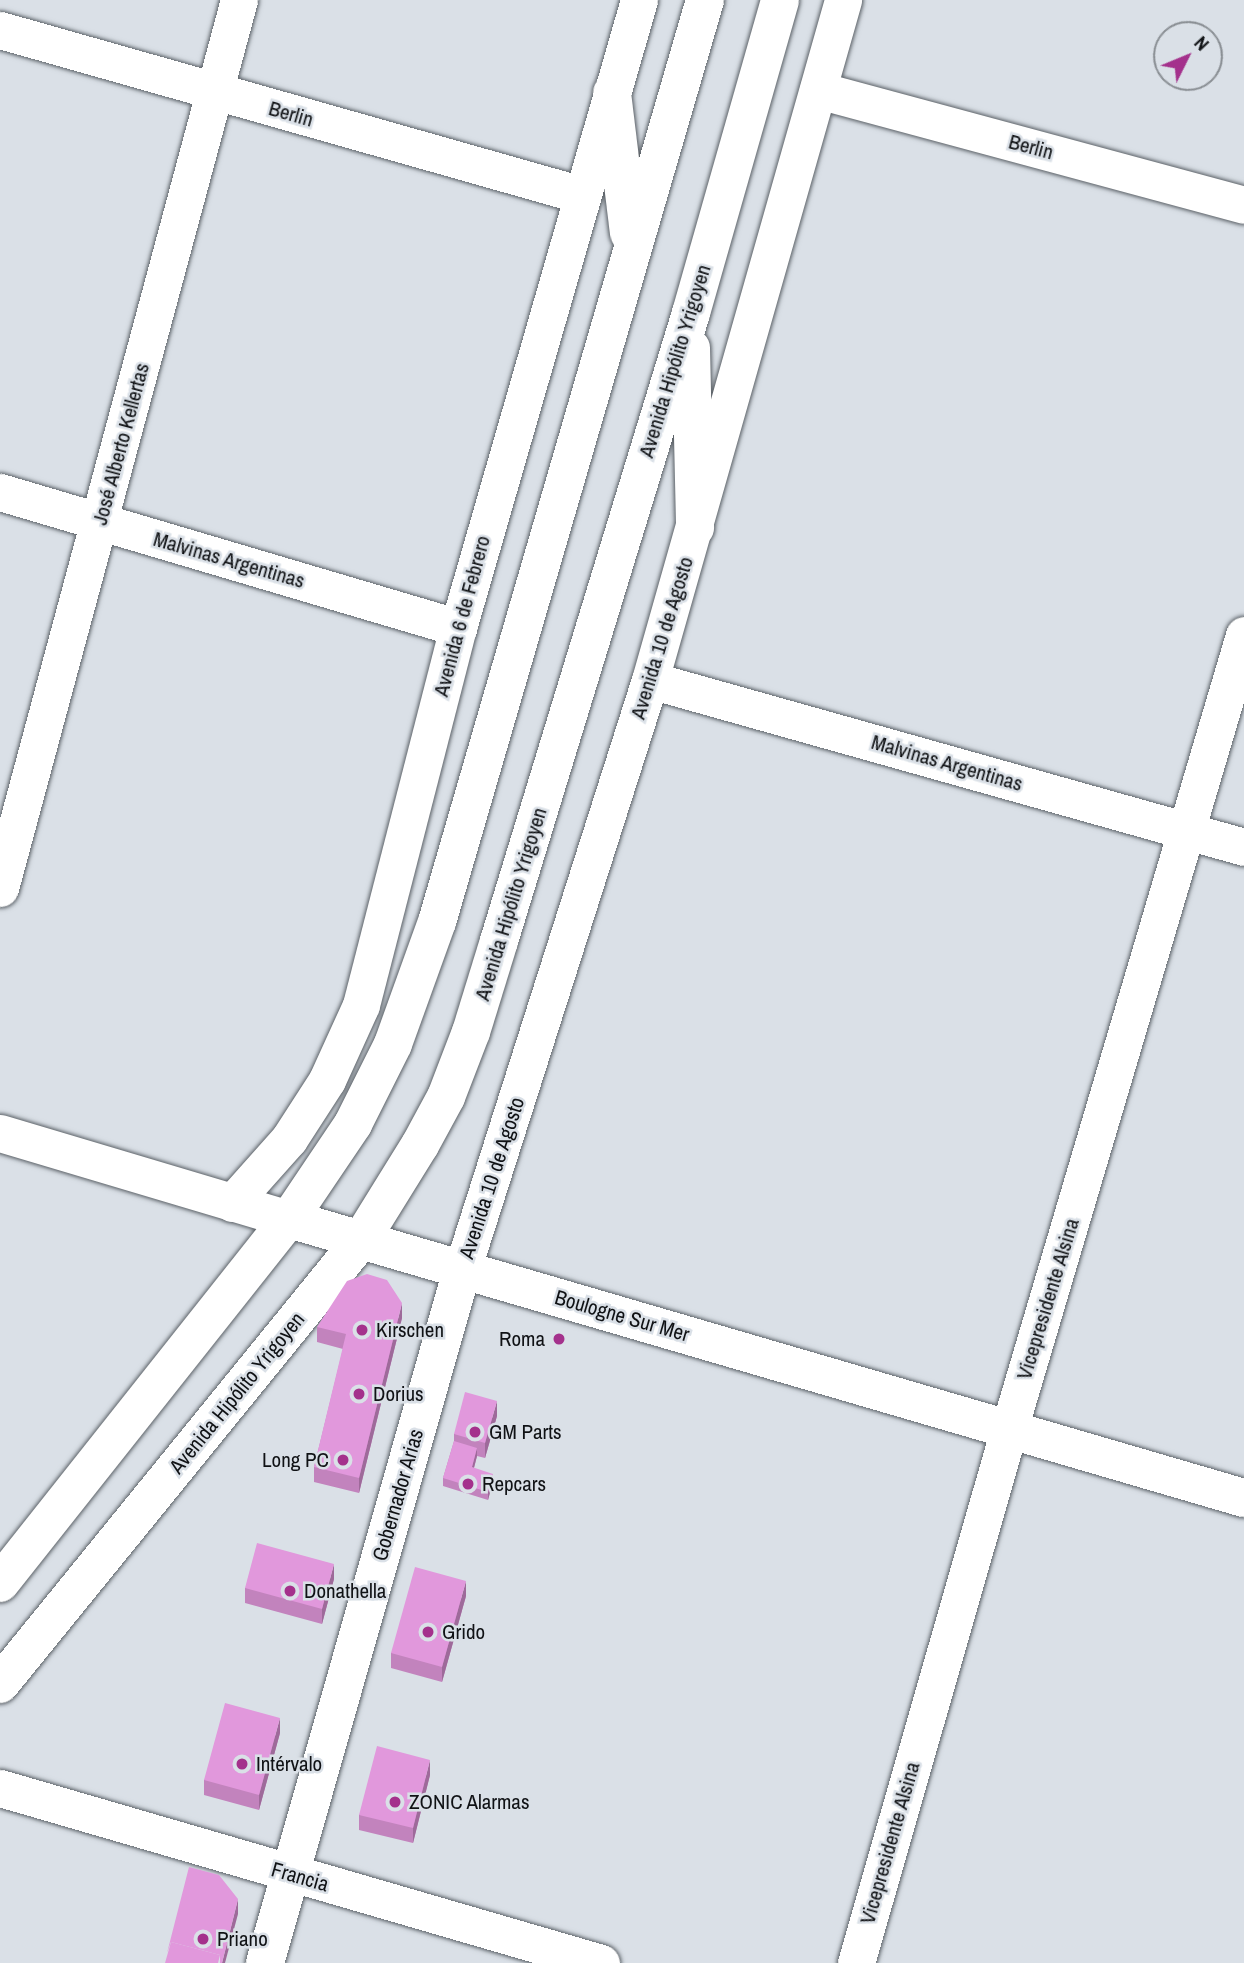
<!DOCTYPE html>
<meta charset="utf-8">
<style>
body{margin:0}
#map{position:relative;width:1244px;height:1963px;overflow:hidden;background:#dae0e7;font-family:"Archivo Narrow",sans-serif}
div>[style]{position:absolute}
.roads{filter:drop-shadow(0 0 2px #5b6167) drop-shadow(0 0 2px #5b6167)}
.street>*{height:37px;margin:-18.5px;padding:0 18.5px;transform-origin:18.5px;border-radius:18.5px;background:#fff}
.secondary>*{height:38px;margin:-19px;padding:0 19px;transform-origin:19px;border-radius:19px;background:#fff}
.primary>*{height:38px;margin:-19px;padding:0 19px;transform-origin:19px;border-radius:19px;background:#fff}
.wall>*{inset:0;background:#c283bd}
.shaded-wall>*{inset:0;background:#9e6a9a}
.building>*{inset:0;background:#e198dc}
.dots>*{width:19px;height:19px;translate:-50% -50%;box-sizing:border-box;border:4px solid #dae0e7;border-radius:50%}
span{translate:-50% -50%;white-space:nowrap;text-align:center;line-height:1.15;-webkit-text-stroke:5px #dae0e7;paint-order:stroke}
.street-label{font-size:21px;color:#101215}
.poi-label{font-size:21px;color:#101215}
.left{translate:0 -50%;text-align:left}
.right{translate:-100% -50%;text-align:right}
.north{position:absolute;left:1153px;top:21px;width:70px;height:70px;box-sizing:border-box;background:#dae0e7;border:2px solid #898e93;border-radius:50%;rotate:47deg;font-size:19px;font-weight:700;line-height:28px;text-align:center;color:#101215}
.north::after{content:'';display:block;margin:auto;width:24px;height:32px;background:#a4318c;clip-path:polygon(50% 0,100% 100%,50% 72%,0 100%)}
</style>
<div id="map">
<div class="roads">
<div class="street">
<div style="left:0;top:30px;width:605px;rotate:15.83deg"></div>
<div style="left:818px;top:90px;width:441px;rotate:15.1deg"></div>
<div style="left:0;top:492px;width:478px;rotate:16.5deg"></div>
<div style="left:650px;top:680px;width:617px;rotate:15.7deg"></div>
<div style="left:0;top:888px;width:920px;rotate:-74.94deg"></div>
<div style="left:0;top:1133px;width:302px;rotate:16.6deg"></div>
<div style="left:232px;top:1203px;width:86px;rotate:-48.3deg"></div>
<div style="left:289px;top:1139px;width:70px;rotate:-57.2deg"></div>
<div style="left:327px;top:1080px;width:82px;rotate:-65.6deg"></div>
<div style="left:361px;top:1005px;width:389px;rotate:-75.6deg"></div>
<div style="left:458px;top:628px;width:654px;rotate:-73.92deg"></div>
<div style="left:462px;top:1270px;width:619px;rotate:-72.33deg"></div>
<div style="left:650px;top:680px;width:707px;rotate:-74.15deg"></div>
<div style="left:0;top:1788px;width:626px;rotate:16.23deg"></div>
<div style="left:856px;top:1963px;width:555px;rotate:-74.01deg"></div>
<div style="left:1009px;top:1429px;width:828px;rotate:-73.51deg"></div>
</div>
<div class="secondary">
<div style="left:289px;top:1219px;width:995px;rotate:16.29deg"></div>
<div style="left:265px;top:1963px;width:720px;rotate:-74.13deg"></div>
</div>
<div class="primary">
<div style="left:612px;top:93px;width:141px;rotate:83.1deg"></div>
<div style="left:691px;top:348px;width:180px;rotate:88.7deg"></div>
<div style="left:0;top:1583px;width:465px;rotate:-51.6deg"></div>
<div style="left:289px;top:1219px;width:115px;rotate:-56deg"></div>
<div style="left:353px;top:1124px;width:89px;rotate:-63.4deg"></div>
<div style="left:393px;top:1044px;width:130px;rotate:-70.2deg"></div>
<div style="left:437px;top:922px;width:960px;rotate:-73.79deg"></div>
<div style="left:0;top:1684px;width:572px;rotate:-50.89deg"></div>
<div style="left:361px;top:1240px;width:112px;rotate:-58.2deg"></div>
<div style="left:420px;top:1145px;width:55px;rotate:-61.6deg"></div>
<div style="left:446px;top:1097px;width:70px;rotate:-69deg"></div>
<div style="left:471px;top:1032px;width:95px;rotate:-72.9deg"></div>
<div style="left:499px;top:941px;width:657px;rotate:-73deg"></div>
<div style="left:691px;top:313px;width:325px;rotate:-74.1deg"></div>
</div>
</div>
<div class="wall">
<div style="clip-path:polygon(402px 1318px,359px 1493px,314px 1482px,314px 1467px,343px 1349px,317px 1342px,317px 1327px)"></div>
<div style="clip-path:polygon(497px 1416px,485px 1458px,477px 1456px,474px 1468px,493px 1481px,488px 1500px,443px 1486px,443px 1478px,454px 1441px,454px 1434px)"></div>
<div style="clip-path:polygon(334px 1579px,322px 1624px,245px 1603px,245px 1588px)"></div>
<div style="clip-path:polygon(466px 1596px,442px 1682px,391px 1668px,391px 1653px)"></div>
<div style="clip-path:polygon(280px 1733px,259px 1810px,204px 1795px,204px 1780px)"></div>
<div style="clip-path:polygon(430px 1775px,413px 1843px,359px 1830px,359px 1815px)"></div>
</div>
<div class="shaded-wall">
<div style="clip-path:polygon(402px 1303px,402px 1318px,359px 1493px,359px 1478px)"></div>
<div style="clip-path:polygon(497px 1401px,497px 1416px,485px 1458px,485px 1443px)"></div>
<div style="clip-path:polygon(477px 1448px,477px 1456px,472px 1475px,472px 1467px)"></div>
<div style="clip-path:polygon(493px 1474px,493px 1481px,488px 1500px,488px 1492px)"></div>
<div style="clip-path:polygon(334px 1564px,334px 1579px,322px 1624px,322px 1609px)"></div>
<div style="clip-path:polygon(466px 1581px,466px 1596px,442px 1682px,442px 1667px)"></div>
<div style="clip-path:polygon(280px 1718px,280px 1733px,259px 1810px,259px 1795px)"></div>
<div style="clip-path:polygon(430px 1760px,430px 1775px,413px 1843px,413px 1828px)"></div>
<div style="clip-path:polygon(238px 1899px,238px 1914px,225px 1963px,222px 1963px)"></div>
</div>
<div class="building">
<div style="clip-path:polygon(367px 1274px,387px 1280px,402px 1303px,359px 1478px,314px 1467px,346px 1334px,317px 1327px,347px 1281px)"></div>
<div style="clip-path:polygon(465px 1392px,497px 1401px,485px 1443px,454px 1434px)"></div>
<div style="clip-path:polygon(454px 1441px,477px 1448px,472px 1467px,493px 1474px,488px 1492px,443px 1478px)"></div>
<div style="clip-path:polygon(257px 1543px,334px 1564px,322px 1609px,245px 1588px)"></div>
<div style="clip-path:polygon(415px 1567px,466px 1581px,442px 1667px,391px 1653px)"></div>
<div style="clip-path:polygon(225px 1703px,280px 1718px,259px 1795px,204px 1780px)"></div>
<div style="clip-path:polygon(377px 1746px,430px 1760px,413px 1828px,359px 1815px)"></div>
<div style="clip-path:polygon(189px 1867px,219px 1875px,238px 1899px,222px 1963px,220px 1963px,220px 1955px,171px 1942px,167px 1953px)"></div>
<div style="clip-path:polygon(171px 1942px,220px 1955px,218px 1963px,165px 1963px)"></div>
</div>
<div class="dots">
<div style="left:362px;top:1330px;background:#a4318c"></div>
<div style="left:559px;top:1339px;background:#a4318c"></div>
<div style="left:359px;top:1394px;background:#a4318c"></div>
<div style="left:475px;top:1432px;background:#a4318c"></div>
<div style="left:343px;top:1460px;background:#a4318c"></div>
<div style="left:468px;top:1484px;background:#a4318c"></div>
<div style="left:290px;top:1591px;background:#a4318c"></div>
<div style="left:428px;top:1632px;background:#a4318c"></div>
<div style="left:242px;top:1764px;background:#a4318c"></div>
<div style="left:395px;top:1802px;background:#a4318c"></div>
<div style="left:203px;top:1939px;background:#a4318c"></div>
</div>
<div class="street-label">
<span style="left:291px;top:114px;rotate:16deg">Berlin</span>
<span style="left:1031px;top:147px;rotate:15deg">Berlin</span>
<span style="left:675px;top:361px;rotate:-73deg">Avenida Hipólito Yrigoyen</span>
<span style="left:121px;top:444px;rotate:-75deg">José Alberto Kellertas</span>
<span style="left:229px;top:560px;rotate:16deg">Malvinas Argentinas</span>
<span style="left:462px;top:616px;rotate:-75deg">Avenida 6 de Febrero</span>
<span style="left:662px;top:638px;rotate:-73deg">Avenida 10 de Agosto</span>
<span style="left:947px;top:763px;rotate:16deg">Malvinas Argentinas</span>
<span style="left:511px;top:904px;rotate:-73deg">Avenida Hipólito Yrigoyen</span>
<span style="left:492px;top:1178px;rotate:-72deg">Avenida 10 de Agosto</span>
<span style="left:1048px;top:1299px;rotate:-73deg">Vicepresidente Alsina</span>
<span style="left:622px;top:1316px;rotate:16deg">Boulogne Sur Mer</span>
<span style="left:237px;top:1393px;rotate:-51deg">Avenida Hipólito Yrigoyen</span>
<span style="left:398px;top:1495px;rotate:-74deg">Gobernador Arias</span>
<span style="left:890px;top:1843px;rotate:-74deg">Vicepresidente Alsina</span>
<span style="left:300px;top:1877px;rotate:16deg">Francia</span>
</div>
<div class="poi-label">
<span class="left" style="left:376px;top:1330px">Kirschen</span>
<span class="right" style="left:545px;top:1339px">Roma</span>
<span class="left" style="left:373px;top:1394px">Dorius</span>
<span class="left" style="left:489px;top:1432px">GM Parts</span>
<span class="right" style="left:329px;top:1460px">Long PC</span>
<span class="left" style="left:482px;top:1484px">Repcars</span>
<span class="left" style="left:304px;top:1591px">Donathella</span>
<span class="left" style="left:442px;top:1632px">Grido</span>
<span class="left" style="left:256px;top:1764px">Intérvalo</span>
<span class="left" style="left:409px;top:1802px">ZONIC Alarmas</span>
<span class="left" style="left:217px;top:1939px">Priano</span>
</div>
<div class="north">N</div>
</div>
